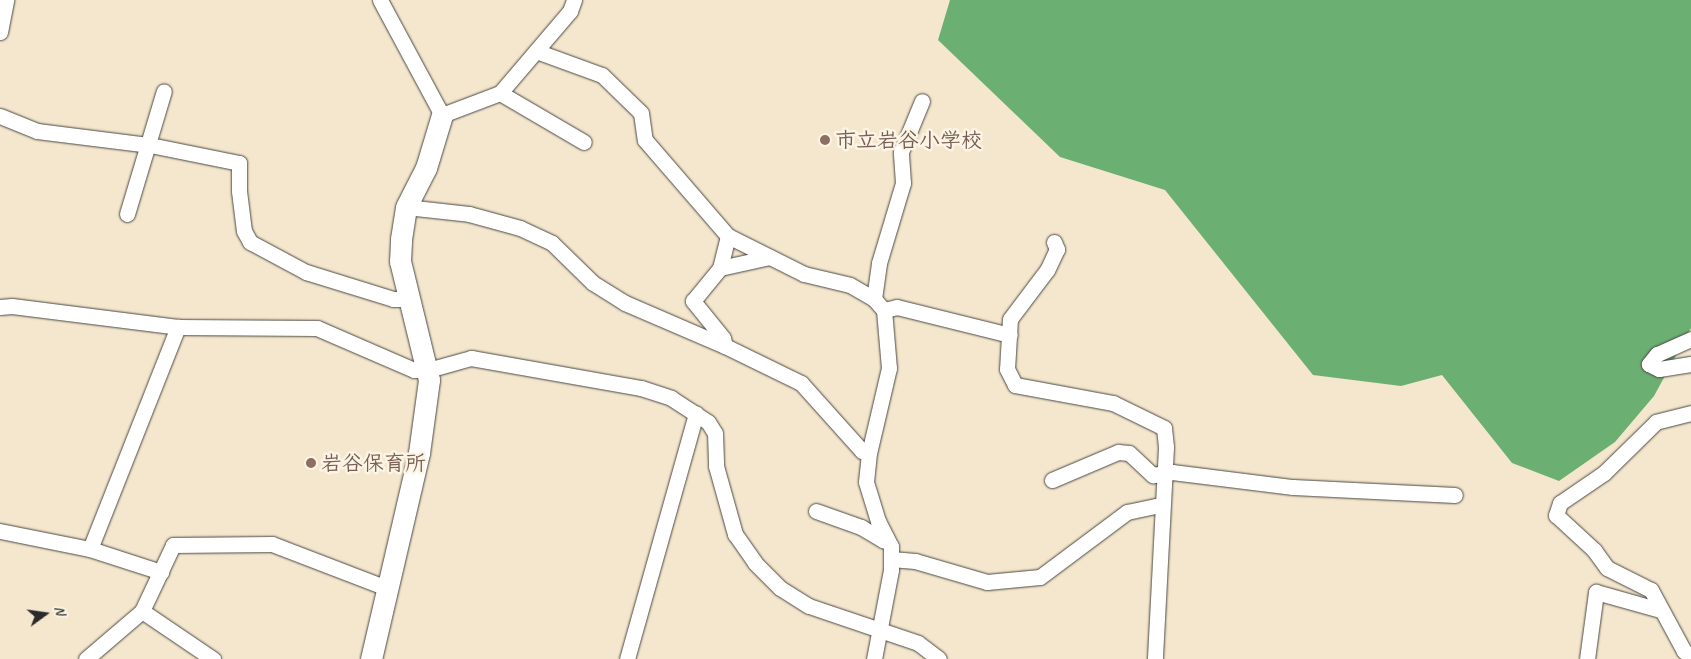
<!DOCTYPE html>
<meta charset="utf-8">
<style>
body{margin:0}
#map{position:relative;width:1691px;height:659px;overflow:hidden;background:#f5e7cd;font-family:Caveat,"Klee One",sans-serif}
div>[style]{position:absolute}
.forest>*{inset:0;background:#6caf73}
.roads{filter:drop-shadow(0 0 1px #494743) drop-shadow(0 0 1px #494743)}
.street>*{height:15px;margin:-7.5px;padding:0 7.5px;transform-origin:7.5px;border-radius:7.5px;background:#fff}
.secondary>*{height:21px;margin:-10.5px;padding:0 10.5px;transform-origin:10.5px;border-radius:10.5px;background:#fff}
.dots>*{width:14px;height:14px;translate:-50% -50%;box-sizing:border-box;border:2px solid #fcf5e5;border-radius:50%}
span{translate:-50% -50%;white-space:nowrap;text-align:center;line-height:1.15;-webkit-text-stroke:5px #fcf5e5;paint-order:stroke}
.education-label{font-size:21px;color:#785e54;font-weight:700}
.left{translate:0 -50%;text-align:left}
.north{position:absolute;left:20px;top:589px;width:50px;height:50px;-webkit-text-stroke:4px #fcf5e5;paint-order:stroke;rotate:76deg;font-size:14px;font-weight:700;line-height:20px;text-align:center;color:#2b2b2b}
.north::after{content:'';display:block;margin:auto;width:18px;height:22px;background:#2b2b2b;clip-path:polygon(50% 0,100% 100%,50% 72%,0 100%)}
</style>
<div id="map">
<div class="forest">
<div style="clip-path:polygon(950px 0,1691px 0,1691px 328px,1654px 396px,1615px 442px,1559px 481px,1512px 463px,1442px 375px,1401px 386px,1313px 375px,1165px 190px,1060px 157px,938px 40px)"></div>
</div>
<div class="roads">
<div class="street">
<div style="left:380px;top:0;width:131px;rotate:61.7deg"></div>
<div style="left:442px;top:115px;width:62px;rotate:-20.8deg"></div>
<div style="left:500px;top:93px;width:108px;rotate:-49.5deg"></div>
<div style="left:570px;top:11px;width:12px;rotate:-70deg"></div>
<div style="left:0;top:32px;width:33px;rotate:-79deg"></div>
<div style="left:536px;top:51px;width:70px;rotate:20deg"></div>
<div style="left:602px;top:75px;width:54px;rotate:44.3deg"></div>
<div style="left:641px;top:113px;width:27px;rotate:82deg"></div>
<div style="left:645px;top:140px;width:127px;rotate:49.2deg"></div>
<div style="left:728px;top:236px;width:85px;rotate:26.6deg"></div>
<div style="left:804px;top:274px;width:47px;rotate:13.4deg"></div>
<div style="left:850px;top:285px;width:28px;rotate:30deg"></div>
<div style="left:874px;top:299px;width:15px;rotate:48deg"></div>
<div style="left:884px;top:310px;width:58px;rotate:85.1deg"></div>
<div style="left:889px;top:368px;width:87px;rotate:103.2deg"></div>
<div style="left:869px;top:453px;width:29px;rotate:96deg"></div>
<div style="left:866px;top:482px;width:41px;rotate:72.9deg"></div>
<div style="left:878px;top:521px;width:28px;rotate:63deg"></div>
<div style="left:891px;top:546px;width:24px;rotate:90deg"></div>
<div style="left:891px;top:570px;width:91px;rotate:100.8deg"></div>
<div style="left:500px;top:93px;width:97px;rotate:30.3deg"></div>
<div style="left:0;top:116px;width:40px;rotate:22deg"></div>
<div style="left:37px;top:131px;width:114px;rotate:7.1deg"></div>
<div style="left:150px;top:145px;width:91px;rotate:11.4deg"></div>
<div style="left:239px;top:163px;width:28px;rotate:90deg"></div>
<div style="left:239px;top:191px;width:40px;rotate:82.9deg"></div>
<div style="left:244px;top:231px;width:13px;rotate:61deg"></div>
<div style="left:250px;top:242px;width:64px;rotate:28.2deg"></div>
<div style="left:306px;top:272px;width:91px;rotate:17.2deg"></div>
<div style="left:393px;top:299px;width:17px"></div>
<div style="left:406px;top:207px;width:63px;rotate:6.3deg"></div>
<div style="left:469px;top:214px;width:53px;rotate:15.4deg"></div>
<div style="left:520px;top:228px;width:35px;rotate:25deg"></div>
<div style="left:552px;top:243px;width:57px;rotate:44.3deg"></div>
<div style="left:593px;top:283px;width:38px;rotate:32deg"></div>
<div style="left:625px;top:303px;width:109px;rotate:23.3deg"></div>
<div style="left:725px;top:346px;width:85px;rotate:26deg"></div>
<div style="left:801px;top:383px;width:91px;rotate:48.1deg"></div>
<div style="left:862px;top:451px;width:7px;rotate:16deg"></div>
<div style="left:127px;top:214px;width:128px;rotate:-73.3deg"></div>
<div style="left:1054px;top:242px;width:8px;rotate:67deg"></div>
<div style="left:1057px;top:249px;width:23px;rotate:115deg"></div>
<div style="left:1047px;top:270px;width:61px;rotate:127.1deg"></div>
<div style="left:1010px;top:319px;width:50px;rotate:93.4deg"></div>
<div style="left:1007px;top:369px;width:18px;rotate:63deg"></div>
<div style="left:1015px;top:385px;width:100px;rotate:10.4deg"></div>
<div style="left:1113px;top:403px;width:57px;rotate:26.1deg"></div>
<div style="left:1164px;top:428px;width:19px;rotate:84deg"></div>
<div style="left:1166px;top:447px;width:212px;rotate:93deg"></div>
<div style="left:720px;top:268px;width:51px;rotate:-12.4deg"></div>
<div style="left:874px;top:299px;width:36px;rotate:-82deg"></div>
<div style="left:879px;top:263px;width:84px;rotate:-73.3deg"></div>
<div style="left:903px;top:183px;width:31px;rotate:-94deg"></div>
<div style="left:901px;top:152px;width:55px;rotate:-67.6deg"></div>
<div style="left:0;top:307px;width:12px;rotate:-5deg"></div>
<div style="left:12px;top:306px;width:167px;rotate:7.2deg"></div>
<div style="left:178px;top:327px;width:139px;rotate:0.4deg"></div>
<div style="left:317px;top:328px;width:106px;rotate:23.4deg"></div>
<div style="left:414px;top:370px;width:14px"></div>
<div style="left:428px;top:370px;width:45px;rotate:-15.6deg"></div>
<div style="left:471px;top:358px;width:173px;rotate:10deg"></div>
<div style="left:641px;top:388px;width:32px;rotate:18deg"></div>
<div style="left:671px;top:398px;width:44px;rotate:33deg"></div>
<div style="left:708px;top:422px;width:13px;rotate:58deg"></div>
<div style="left:715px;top:433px;width:33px;rotate:88deg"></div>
<div style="left:716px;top:466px;width:71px;rotate:74.4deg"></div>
<div style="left:735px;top:534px;width:35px;rotate:55deg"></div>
<div style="left:755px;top:563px;width:35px;rotate:45deg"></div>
<div style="left:780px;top:588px;width:34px;rotate:32deg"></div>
<div style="left:809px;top:606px;width:115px;rotate:18.7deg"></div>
<div style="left:918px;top:643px;width:26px;rotate:37deg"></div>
<div style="left:884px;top:310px;width:13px;rotate:-13deg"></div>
<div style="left:897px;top:307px;width:116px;rotate:13.9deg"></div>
<div style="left:1691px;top:339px;width:37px;rotate:156deg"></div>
<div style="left:1657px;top:354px;width:13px;rotate:129deg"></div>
<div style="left:1649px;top:364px;width:11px;rotate:27deg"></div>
<div style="left:1659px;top:369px;width:32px;rotate:-9deg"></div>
<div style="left:725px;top:346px;width:8px;rotate:-104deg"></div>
<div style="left:723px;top:338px;width:48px;rotate:-129deg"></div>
<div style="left:693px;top:301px;width:43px;rotate:-50.7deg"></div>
<div style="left:720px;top:268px;width:33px;rotate:-76deg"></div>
<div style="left:1691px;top:413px;width:36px;rotate:166deg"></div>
<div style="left:1656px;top:422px;width:73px;rotate:135.6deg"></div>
<div style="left:1604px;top:473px;width:53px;rotate:145.7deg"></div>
<div style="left:1560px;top:503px;width:13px;rotate:108deg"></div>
<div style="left:1556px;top:515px;width:52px;rotate:42.6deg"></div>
<div style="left:1594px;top:550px;width:22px;rotate:54deg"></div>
<div style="left:1607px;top:568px;width:49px;rotate:26.6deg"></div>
<div style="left:1651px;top:590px;width:69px;rotate:61.6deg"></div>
<div style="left:1684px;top:651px;width:9px;rotate:41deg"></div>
<div style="left:1052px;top:480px;width:72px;rotate:-23deg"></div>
<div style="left:1118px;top:452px;width:11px;rotate:5deg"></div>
<div style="left:1129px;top:453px;width:33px;rotate:43deg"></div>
<div style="left:1153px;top:475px;width:19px;rotate:-9deg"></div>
<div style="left:1172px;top:472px;width:122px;rotate:7.1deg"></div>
<div style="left:1293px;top:487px;width:162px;rotate:2.8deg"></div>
<div style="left:816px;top:511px;width:48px;rotate:19.6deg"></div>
<div style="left:861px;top:527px;width:26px;rotate:31deg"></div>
<div style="left:883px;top:540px;width:4px;rotate:-27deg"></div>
<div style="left:0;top:531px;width:92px;rotate:11.3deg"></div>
<div style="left:90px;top:549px;width:75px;rotate:17.9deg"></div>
<div style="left:90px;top:549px;width:239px;rotate:-68.4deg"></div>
<div style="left:891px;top:559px;width:24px;rotate:5deg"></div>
<div style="left:915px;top:561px;width:75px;rotate:16.3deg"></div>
<div style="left:987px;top:582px;width:53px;rotate:-5.4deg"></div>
<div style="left:1040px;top:577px;width:109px;rotate:-36.8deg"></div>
<div style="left:1127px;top:512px;width:35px;rotate:-12deg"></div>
<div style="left:142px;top:611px;width:86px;rotate:34.1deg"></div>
<div style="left:86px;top:659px;width:74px;rotate:-40.6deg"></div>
<div style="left:142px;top:611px;width:73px;rotate:-64.8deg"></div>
<div style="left:173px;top:545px;width:99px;rotate:-0.6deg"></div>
<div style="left:272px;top:544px;width:125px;rotate:21deg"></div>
<div style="left:627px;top:659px;width:255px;rotate:-74.3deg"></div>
<div style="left:1587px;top:659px;width:68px;rotate:-82.3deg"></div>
<div style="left:1596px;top:592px;width:66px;rotate:15.7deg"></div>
</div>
<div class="secondary">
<div style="left:371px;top:659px;width:212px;rotate:-76.9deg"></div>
<div style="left:419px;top:453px;width:74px;rotate:-82.2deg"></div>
<div style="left:429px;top:380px;width:122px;rotate:-103.7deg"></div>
<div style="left:400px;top:261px;width:22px;rotate:-87deg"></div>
<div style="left:401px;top:239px;width:32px;rotate:-81deg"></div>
<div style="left:406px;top:207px;width:44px;rotate:-62.9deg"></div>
<div style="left:426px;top:168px;width:55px;rotate:-73.2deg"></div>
</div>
</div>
<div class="dots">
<div style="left:825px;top:140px;background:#8d6e63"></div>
<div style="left:311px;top:463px;background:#8d6e63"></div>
</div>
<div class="education-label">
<span class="left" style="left:835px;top:140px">市立岩谷小学校</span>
<span class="left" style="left:321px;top:463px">岩谷保育所</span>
</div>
<div class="north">N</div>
</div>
